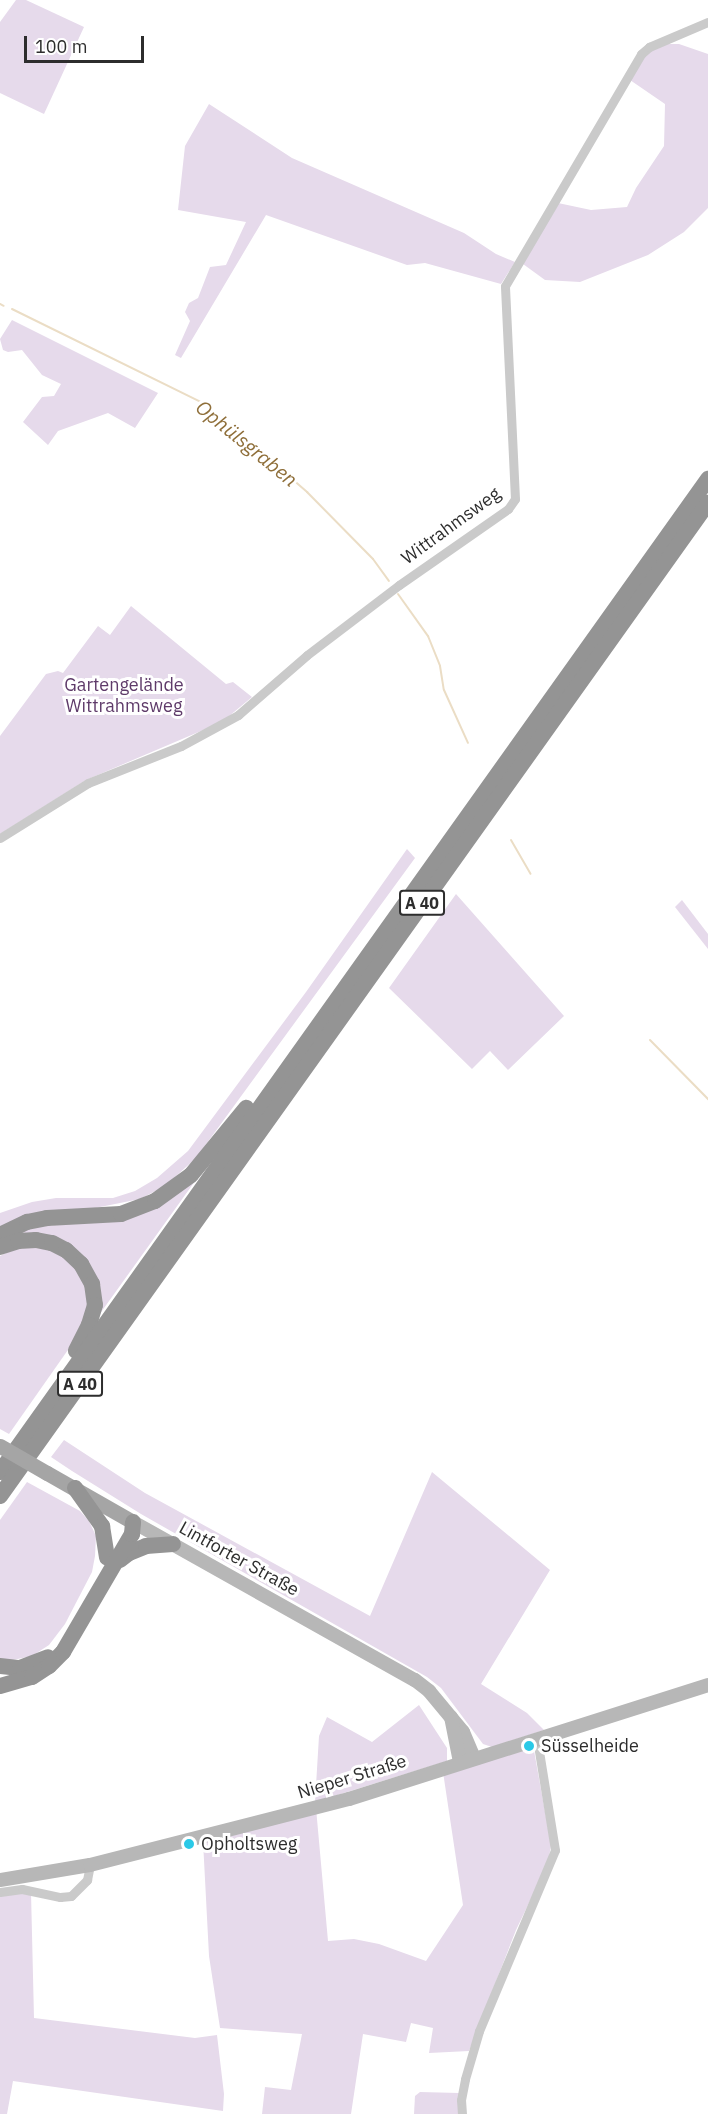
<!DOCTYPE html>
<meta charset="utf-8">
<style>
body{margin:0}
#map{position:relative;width:708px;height:2114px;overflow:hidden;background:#fff;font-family:"IBM Plex Sans",sans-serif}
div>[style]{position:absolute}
.green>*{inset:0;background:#e6daeb}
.stream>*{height:2px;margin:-1px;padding:0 1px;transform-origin:1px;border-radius:1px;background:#ebddc5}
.street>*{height:9px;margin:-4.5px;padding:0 4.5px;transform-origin:4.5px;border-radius:4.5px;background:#cacaca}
.secondary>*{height:14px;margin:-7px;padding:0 7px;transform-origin:7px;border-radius:7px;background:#b7b7b7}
.primary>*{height:15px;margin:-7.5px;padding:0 7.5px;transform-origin:7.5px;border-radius:7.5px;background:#a5a5a5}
.highway>*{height:16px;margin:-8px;padding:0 8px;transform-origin:8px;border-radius:8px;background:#949494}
.primary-bridge>*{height:15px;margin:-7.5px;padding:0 7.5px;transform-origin:7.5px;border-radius:7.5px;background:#a5a5a5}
.dots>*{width:16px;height:16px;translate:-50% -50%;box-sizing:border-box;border:3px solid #fff;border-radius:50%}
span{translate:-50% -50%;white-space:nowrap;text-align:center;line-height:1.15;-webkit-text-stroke:6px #fff;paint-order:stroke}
.shield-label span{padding:2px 4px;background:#fff;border:2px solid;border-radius:4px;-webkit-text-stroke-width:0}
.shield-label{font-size:16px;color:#2d2d2d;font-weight:700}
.street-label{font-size:18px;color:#2d2d2d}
.park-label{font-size:18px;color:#5e3a69}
.poi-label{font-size:18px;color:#2d2d2d}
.left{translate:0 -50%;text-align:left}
.water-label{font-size:20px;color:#8f6f3a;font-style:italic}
.scale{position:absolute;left:24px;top:36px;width:120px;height:27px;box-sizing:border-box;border:3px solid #2d2d2d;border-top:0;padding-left:8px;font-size:18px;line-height:21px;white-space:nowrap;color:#2d2d2d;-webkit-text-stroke:4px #fff;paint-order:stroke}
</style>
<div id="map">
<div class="green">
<div style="clip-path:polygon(16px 0,26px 0,84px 27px,44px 114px,0 93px,0 22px)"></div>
<div style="clip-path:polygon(666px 44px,679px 44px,708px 54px,708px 208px,684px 232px,648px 255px,580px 282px,545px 280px,523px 264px,558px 203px,591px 210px,627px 207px,636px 188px,664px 146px,665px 104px,630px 80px,645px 56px,651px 50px)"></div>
<div style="clip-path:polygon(209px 104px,292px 158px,464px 233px,496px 254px,515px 262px,501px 284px,425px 263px,407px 265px,266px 215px,181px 358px,175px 355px,190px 321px,185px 312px,189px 303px,198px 298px,210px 267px,226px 265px,246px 222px,178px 210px,185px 146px)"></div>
<div style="clip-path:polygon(12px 320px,158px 393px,135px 428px,108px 413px,58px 431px,48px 445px,23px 422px,42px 397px,54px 396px,61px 384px,42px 375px,22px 350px,8px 352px,3px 350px,0 339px)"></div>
<div style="clip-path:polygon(131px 606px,226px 684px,233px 682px,252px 697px,222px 722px,86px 780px,0 834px,0 736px,46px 674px,58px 671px,63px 673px,98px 626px,110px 635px)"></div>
<div style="clip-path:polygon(407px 849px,415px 858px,196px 1158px,165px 1186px,140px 1199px,0 1227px,0 1213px,32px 1202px,56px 1198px,113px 1198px,135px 1191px,157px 1178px,188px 1151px,306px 992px)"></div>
<div style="clip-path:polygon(456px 894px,564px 1016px,508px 1070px,490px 1051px,472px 1069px,389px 988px)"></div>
<div style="clip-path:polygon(682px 900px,708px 934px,708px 949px,675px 907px)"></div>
<div style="clip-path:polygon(198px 1177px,94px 1322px,84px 1260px,13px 1230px,104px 1219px)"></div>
<div style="clip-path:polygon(18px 1247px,50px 1248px,76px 1266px,85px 1284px,88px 1303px,84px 1322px,70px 1347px,9px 1434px,0 1429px,0 1256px)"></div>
<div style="clip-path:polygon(64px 1440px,145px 1493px,370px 1616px,432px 1472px,550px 1570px,481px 1684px,527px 1713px,544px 1730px,492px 1747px,483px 1744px,441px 1688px,427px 1677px,141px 1514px,72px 1471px,51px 1457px)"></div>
<div style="clip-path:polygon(27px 1482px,80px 1511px,89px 1521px,96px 1536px,95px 1556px,92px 1572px,65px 1624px,49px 1645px,32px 1656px,8px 1661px,0 1658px,0 1520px)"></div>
<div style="clip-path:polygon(419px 1705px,447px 1748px,447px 1761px,315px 1802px,319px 1736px,327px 1717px,372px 1742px)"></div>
<div style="clip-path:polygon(533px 1745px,551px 1845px,548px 1863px,516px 1930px,469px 2051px,429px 2053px,433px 2028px,411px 2023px,406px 2042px,363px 2034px,351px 2114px,262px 2114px,265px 2087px,291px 2090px,302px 2034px,220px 2028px,209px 1956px,203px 1841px,316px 1808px,328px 1941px,354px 1939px,379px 1944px,426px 1961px,463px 1905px,443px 1772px)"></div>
<div style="clip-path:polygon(31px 1892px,34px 2018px,195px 2038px,217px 2035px,224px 2094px,223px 2111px,13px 2081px,7px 2114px,0 2114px,0 1896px)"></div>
<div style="clip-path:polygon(420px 2092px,459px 2093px,458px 2114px,414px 2114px,415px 2096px)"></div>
</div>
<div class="stream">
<div style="left:0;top:304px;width:4px;rotate:27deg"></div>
<div style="left:12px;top:309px;width:217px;rotate:26.2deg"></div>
<div style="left:207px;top:405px;width:133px;rotate:41deg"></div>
<div style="left:307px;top:492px;width:94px;rotate:45.4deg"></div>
<div style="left:373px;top:559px;width:27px;rotate:54deg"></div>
<div style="left:398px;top:594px;width:52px;rotate:54.5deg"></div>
<div style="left:428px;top:636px;width:32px;rotate:68deg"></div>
<div style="left:440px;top:666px;width:24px;rotate:81deg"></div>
<div style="left:444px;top:690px;width:58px;rotate:65.6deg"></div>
<div style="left:511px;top:840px;width:39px;rotate:60deg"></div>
<div style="left:650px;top:1040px;width:83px;rotate:45.5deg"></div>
</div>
<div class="street">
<div style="left:0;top:838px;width:104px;rotate:-32deg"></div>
<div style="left:88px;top:783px;width:100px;rotate:-21.7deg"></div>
<div style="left:181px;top:746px;width:65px;rotate:-28.5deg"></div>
<div style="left:238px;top:715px;width:91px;rotate:-41deg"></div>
<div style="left:307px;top:655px;width:116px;rotate:-37.3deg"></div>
<div style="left:399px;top:585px;width:133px;rotate:-34.9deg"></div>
<div style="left:508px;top:509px;width:12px;rotate:-55deg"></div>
<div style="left:515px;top:499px;width:213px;rotate:-92.7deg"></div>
<div style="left:505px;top:286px;width:269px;rotate:-59.6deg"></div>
<div style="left:641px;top:54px;width:11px;rotate:-41deg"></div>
<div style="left:649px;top:47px;width:64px;rotate:-23deg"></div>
<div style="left:0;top:1892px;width:22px;rotate:-8deg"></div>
<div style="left:22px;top:1889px;width:39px;rotate:12deg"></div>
<div style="left:60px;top:1897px;width:11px;rotate:-5deg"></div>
<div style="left:71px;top:1896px;width:23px;rotate:-45deg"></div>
<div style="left:87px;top:1880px;width:15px;rotate:-79deg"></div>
<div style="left:462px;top:2114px;width:14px;rotate:-94deg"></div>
<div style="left:461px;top:2100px;width:21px;rotate:-79deg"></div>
<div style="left:465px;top:2079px;width:50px;rotate:-73.7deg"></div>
<div style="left:479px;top:2031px;width:196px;rotate:-67.2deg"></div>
<div style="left:555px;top:1850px;width:112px;rotate:-99.2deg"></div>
</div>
<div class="secondary">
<div style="left:133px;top:1522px;width:323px;rotate:29.3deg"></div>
<div style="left:415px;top:1680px;width:18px;rotate:38deg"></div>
<div style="left:429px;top:1691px;width:53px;rotate:50.3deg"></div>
<div style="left:463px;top:1732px;width:28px;rotate:67deg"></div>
<div style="left:451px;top:1717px;width:46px;rotate:78.7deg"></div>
<div style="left:0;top:1880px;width:91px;rotate:-9.5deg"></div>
<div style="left:90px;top:1865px;width:267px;rotate:-14.3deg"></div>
<div style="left:349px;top:1799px;width:377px;rotate:-17.6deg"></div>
</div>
<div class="primary">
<div style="left:47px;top:1473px;width:99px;rotate:29.7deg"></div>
</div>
<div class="highway">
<div style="left:0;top:1235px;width:30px;rotate:-26deg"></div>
<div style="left:27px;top:1222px;width:20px;rotate:-11deg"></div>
<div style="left:47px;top:1218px;width:74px;rotate:-3.1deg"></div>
<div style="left:121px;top:1214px;width:36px;rotate:-21deg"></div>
<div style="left:155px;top:1201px;width:44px;rotate:-35.8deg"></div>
<div style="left:191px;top:1175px;width:87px;rotate:-50.6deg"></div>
<div style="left:0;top:1247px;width:19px;rotate:-18deg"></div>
<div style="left:18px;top:1241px;width:18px;rotate:-3deg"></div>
<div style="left:36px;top:1240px;width:16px;rotate:11deg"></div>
<div style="left:52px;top:1243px;width:16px;rotate:27deg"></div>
<div style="left:66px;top:1250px;width:21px;rotate:43deg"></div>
<div style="left:81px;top:1264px;width:23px;rotate:61deg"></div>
<div style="left:92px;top:1284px;width:21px;rotate:82deg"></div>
<div style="left:95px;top:1305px;width:21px;rotate:107deg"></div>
<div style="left:89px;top:1325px;width:29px;rotate:117deg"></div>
<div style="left:0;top:1472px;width:1220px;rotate:-54.51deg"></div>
<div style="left:75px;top:1488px;width:47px;rotate:54.6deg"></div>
<div style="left:102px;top:1526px;width:32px;rotate:81deg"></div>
<div style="left:0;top:1496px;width:1220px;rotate:-54.51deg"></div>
<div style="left:120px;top:1560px;width:11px;rotate:-38deg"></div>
<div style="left:129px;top:1553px;width:18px;rotate:-22deg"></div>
<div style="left:146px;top:1546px;width:27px;rotate:-4deg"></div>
<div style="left:0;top:1666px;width:20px;rotate:6deg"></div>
<div style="left:20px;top:1668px;width:30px;rotate:-21deg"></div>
<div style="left:0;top:1686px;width:33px;rotate:-16deg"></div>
<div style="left:32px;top:1677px;width:20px;rotate:-33deg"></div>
<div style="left:49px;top:1666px;width:20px;rotate:-45deg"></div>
<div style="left:63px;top:1652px;width:137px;rotate:-59.7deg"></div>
<div style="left:132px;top:1534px;width:12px;rotate:-85deg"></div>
</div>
<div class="primary-bridge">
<div style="left:0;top:1446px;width:54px;rotate:29.9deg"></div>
</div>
<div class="dots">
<div style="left:529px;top:1746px;background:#2bc9e7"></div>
<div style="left:189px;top:1844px;background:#2bc9e7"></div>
</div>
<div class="shield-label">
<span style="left:422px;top:903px">A 40</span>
<span style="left:80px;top:1384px">A 40</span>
</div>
<div class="street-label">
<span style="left:451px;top:526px;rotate:-36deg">Wittrahmsweg</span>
<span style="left:239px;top:1559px;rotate:29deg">Lintforter Straße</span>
<span style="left:352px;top:1777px;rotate:-17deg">Nieper Straße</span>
</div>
<div class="park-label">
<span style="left:124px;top:696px">Gartengelände<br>Wittrahmsweg</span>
</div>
<div class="poi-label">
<span class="left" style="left:541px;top:1746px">Süsselheide</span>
<span class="left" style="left:201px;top:1844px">Opholtsweg</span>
</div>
<div class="water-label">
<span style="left:247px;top:443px;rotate:39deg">Ophülsgraben</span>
</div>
<div class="scale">100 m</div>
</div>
